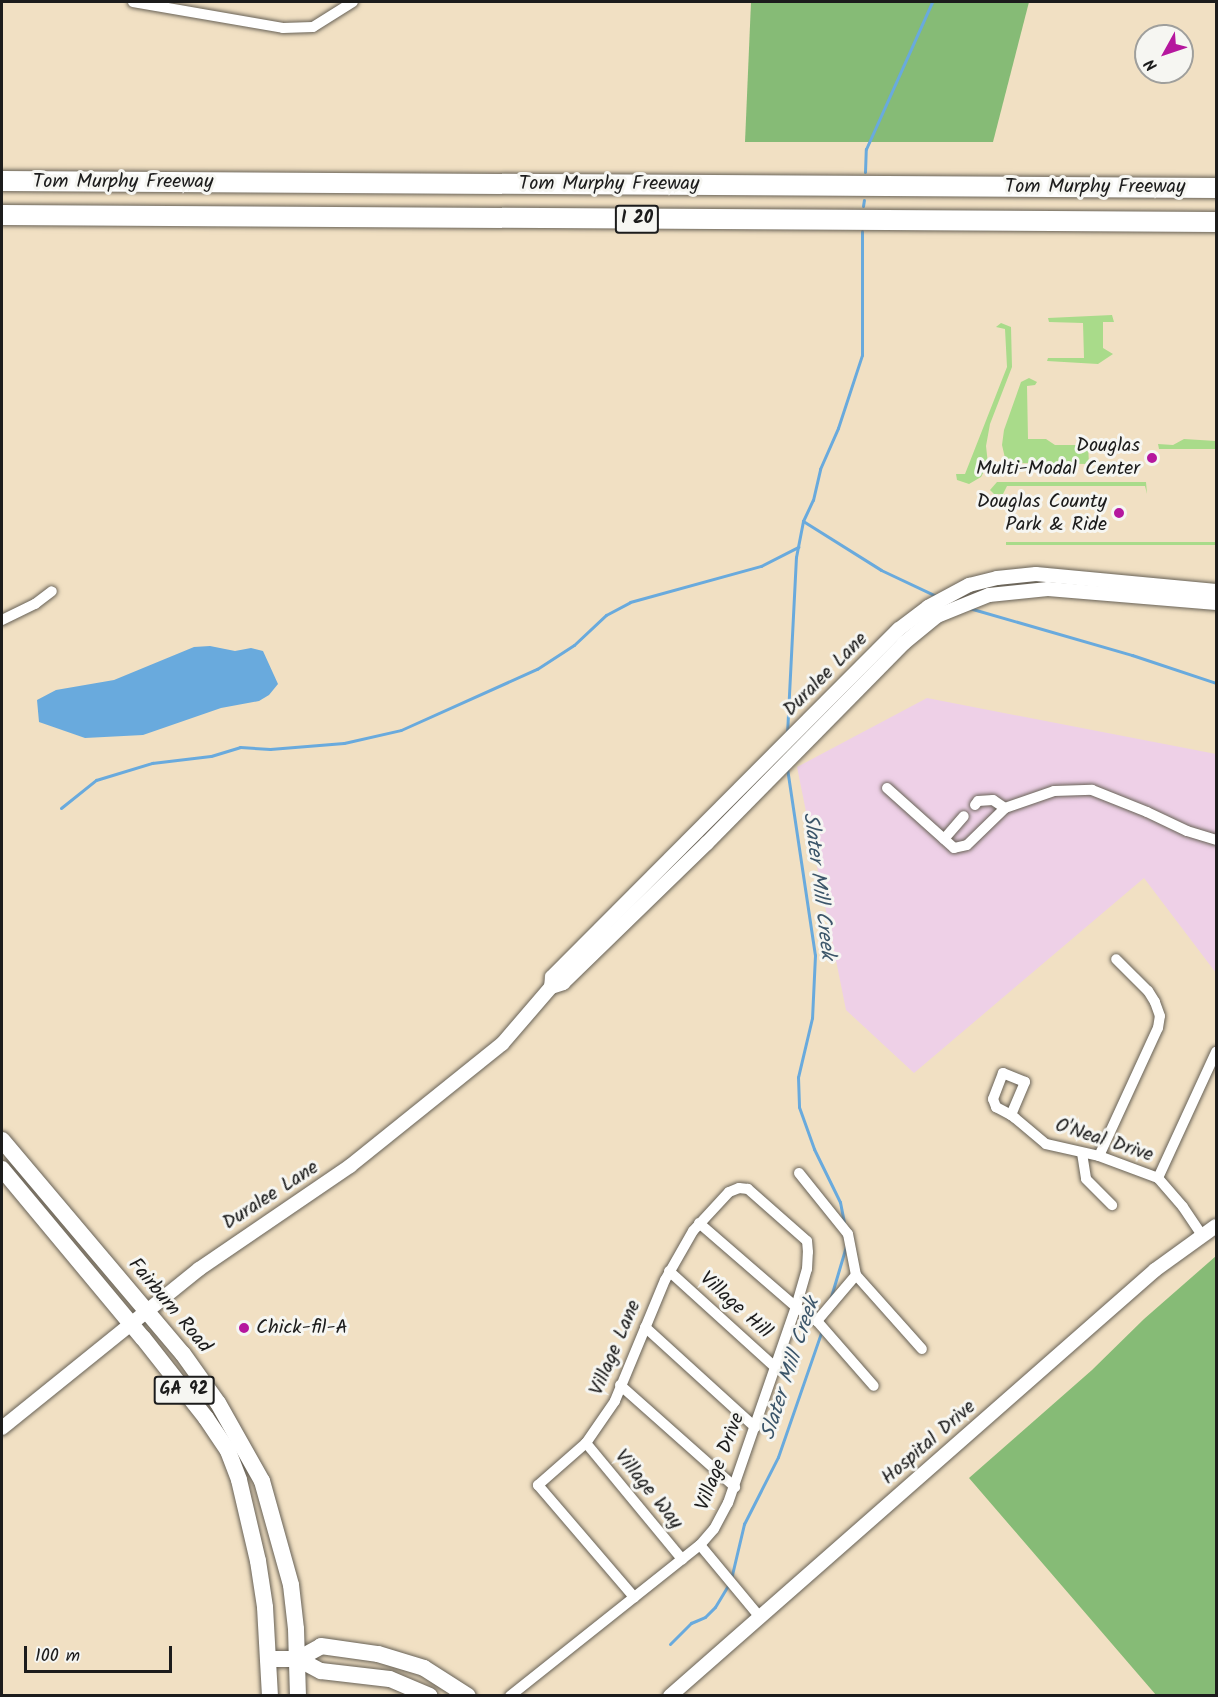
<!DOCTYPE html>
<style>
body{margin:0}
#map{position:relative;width:1218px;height:1697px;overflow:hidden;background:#f1e0c3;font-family:Kalam,sans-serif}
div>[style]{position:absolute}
.built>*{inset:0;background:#eed0e7}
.green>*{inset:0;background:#a9db8a}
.forest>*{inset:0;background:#86bb76}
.water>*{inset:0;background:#69aadd}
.stream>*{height:3px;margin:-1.5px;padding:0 1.5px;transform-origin:1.5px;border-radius:1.5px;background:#69aadd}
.roads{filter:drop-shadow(0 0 2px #676156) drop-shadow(0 0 2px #676156)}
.minor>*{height:10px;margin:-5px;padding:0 5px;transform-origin:5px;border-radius:5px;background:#fff}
.tertiary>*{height:14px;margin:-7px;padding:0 7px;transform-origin:7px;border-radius:7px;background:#fff}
.primary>*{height:16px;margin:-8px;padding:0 8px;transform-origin:8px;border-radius:8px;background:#fff}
.motorway>*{height:20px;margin:-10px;padding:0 10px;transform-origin:10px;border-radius:10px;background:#fff}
.dots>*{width:16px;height:16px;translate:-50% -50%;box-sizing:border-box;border:3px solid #f6f6f2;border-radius:50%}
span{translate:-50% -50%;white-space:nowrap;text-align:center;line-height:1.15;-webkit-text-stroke:6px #f6f6f2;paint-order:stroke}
.shield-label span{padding:2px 4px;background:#f6f6f2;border:2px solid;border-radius:4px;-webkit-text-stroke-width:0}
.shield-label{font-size:18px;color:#1c1c1c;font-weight:700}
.street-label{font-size:20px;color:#1c1c1c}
.poi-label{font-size:20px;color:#1c1c1c}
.right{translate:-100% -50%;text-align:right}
.left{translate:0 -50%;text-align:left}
.water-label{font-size:21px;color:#3b5569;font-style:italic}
.frame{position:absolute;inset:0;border:3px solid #1c1c1c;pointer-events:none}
.north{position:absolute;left:1134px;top:24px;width:60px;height:60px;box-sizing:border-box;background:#f6f6f2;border:2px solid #9f9f9c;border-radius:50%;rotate:230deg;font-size:16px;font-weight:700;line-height:24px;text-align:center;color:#1c1c1c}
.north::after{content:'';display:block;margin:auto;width:21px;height:27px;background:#b5179e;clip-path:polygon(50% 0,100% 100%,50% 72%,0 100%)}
.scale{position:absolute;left:24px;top:1646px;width:148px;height:27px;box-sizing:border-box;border:3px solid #1c1c1c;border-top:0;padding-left:8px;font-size:18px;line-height:21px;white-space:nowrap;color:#1c1c1c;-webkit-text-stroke:4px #f6f6f2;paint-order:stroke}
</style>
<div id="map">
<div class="built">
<div style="clip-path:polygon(927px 698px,1216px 754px,1216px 973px,1144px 878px,914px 1073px,846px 1010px,797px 767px)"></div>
</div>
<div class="green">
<div style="clip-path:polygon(1112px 315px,1114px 322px,1103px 322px,1103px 348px,1113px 354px,1098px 364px,1047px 361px,1048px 358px,1084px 358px,1083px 323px,1049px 322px,1048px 318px)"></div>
<div style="clip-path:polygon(1001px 323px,1011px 327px,1012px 367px,990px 424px,986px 446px,988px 464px,981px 477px,969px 484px,957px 480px,956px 474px,965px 474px,1007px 367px,1005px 329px,996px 327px)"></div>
<div style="clip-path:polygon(1029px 378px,1037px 382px,1035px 385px,1027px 386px,1028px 439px,1046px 439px,1055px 445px,1088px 445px,1089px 464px,1012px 463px,1005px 458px,1002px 445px,1004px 430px,1021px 382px)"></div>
<div style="clip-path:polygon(1184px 439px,1216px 441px,1216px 467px,1216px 449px,1159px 449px,1158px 444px,1173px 445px)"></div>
<div style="clip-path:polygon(997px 482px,1146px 482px,1147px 494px,1145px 486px,1007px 486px,1003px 494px,994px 494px,990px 490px)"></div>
<div style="clip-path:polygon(1006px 542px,1216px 542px,1216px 545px,1006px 545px)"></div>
</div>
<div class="forest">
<div style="clip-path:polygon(751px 2px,1029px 2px,993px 142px,745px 142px)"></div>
<div style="clip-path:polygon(1216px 1256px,1216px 1695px,1156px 1695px,969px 1478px,1092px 1370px,1144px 1319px)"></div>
</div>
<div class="water">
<div style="clip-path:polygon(210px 646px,235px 651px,251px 648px,263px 651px,278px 684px,269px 695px,259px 701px,221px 708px,143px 735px,85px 738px,39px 722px,37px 700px,56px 690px,114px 680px,194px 647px)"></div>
</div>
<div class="stream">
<div style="left:865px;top:172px;width:23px;rotate:-88deg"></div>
<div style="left:866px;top:149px;width:161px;rotate:-65.8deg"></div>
<div style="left:863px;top:206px;width:6px;rotate:-81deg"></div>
<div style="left:803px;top:521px;width:92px;rotate:32.1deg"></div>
<div style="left:881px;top:570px;width:63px;rotate:25.3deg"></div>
<div style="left:969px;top:608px;width:170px;rotate:16.1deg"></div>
<div style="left:1132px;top:655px;width:89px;rotate:18.4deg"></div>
<div style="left:787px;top:734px;width:177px;rotate:-87.1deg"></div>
<div style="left:796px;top:557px;width:37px;rotate:-79deg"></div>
<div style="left:803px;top:521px;width:23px;rotate:-65deg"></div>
<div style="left:813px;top:500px;width:32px;rotate:-77deg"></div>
<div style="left:820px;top:469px;width:45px;rotate:-66.3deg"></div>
<div style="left:838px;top:428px;width:77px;rotate:-71.8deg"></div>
<div style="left:862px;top:355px;width:124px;rotate:-90deg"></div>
<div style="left:787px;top:768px;width:189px;rotate:81.5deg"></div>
<div style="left:815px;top:955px;width:63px;rotate:92.7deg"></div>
<div style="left:812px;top:1018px;width:61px;rotate:103.3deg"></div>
<div style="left:798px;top:1077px;width:30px;rotate:88deg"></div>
<div style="left:799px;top:1107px;width:45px;rotate:70.3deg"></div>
<div style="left:814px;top:1149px;width:59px;rotate:63.9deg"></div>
<div style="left:840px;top:1202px;width:20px;rotate:79deg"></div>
<div style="left:61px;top:808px;width:45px;rotate:-38.7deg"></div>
<div style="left:96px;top:780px;width:59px;rotate:-16.9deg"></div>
<div style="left:152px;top:763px;width:59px;rotate:-6.8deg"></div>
<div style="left:211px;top:756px;width:30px;rotate:-17deg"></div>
<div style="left:240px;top:747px;width:30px;rotate:4deg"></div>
<div style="left:270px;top:749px;width:74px;rotate:-4.6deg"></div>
<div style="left:344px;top:743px;width:58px;rotate:-12.8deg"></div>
<div style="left:401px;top:730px;width:149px;rotate:-24.2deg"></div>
<div style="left:537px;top:669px;width:44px;rotate:-33deg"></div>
<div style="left:574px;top:645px;width:44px;rotate:-43.2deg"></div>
<div style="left:606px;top:615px;width:27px;rotate:-28deg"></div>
<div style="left:630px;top:602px;width:136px;rotate:-15.4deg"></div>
<div style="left:761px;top:566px;width:42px;rotate:-27.2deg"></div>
<div style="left:830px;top:1300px;width:56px;rotate:-73.5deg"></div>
<div style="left:731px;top:1579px;width:57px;rotate:-76.7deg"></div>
<div style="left:744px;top:1524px;width:75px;rotate:-63.1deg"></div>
<div style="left:778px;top:1457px;width:134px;rotate:-70.9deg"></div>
<div style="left:670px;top:1644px;width:30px;rotate:-45deg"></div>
<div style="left:691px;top:1623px;width:15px;rotate:-23deg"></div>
<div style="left:705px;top:1617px;width:14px;rotate:-45deg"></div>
<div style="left:715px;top:1607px;width:26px;rotate:-59deg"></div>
</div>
<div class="roads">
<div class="minor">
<div style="left:133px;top:2px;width:152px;rotate:9.8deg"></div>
<div style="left:283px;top:28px;width:30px;rotate:-2deg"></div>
<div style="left:313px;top:27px;width:47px;rotate:-32deg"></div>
<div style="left:2px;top:620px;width:37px;rotate:-26deg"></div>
<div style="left:35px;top:604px;width:21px;rotate:-37deg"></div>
<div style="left:887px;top:788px;width:90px;rotate:41.8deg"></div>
<div style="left:954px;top:848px;width:13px;rotate:-13deg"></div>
<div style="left:967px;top:845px;width:53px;rotate:-44.2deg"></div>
<div style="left:1005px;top:808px;width:52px;rotate:-19.1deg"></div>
<div style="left:1054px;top:791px;width:38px;rotate:-2deg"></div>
<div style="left:1092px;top:790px;width:59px;rotate:21.8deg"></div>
<div style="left:1147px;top:812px;width:44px;rotate:25.4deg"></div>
<div style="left:1187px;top:831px;width:30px;rotate:17deg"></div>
<div style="left:975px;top:805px;width:5px;rotate:-53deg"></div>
<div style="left:978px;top:801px;width:15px;rotate:-4deg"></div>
<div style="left:993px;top:800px;width:14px;rotate:34deg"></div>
<div style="left:944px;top:839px;width:30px;rotate:-49deg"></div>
<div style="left:1011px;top:1115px;width:36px;rotate:-67deg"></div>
<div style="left:1025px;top:1082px;width:24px;rotate:-158deg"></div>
<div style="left:1003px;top:1073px;width:28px;rotate:111deg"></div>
<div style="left:993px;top:1099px;width:9px;rotate:69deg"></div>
<div style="left:996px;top:1107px;width:17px;rotate:28deg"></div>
<div style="left:1011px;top:1115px;width:5px;rotate:37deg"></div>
<div style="left:1015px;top:1118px;width:40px;rotate:40deg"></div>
<div style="left:1046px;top:1144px;width:54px;rotate:12.8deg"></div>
<div style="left:1099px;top:1156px;width:63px;rotate:20.4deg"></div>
<div style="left:1158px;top:1178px;width:38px;rotate:49deg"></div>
<div style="left:1183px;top:1207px;width:34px;rotate:56deg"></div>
<div style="left:1082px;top:1153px;width:26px;rotate:81deg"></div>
<div style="left:1086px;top:1179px;width:37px;rotate:45deg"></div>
<div style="left:1099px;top:1156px;width:141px;rotate:-65.3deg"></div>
<div style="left:1158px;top:1028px;width:12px;rotate:-81deg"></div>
<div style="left:1160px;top:1016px;width:15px;rotate:-110deg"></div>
<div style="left:1155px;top:1002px;width:13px;rotate:-122deg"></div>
<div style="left:1148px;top:991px;width:45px;rotate:-135deg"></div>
<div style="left:799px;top:1173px;width:78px;rotate:51.2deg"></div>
<div style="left:848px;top:1234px;width:42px;rotate:79deg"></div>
<div style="left:856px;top:1275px;width:99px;rotate:48.3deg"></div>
<div style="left:1158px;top:1178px;width:139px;rotate:-65.3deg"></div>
<div style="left:699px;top:1223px;width:128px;rotate:40.9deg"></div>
<div style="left:796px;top:1307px;width:25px;rotate:34deg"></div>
<div style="left:817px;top:1321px;width:86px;rotate:48.8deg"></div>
<div style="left:669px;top:1271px;width:144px;rotate:42.2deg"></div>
<div style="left:817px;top:1321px;width:60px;rotate:-49.7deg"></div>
<div style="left:645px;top:1327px;width:149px;rotate:42.3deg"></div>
<div style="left:620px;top:1385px;width:154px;rotate:41.6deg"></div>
<div style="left:586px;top:1443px;width:151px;rotate:50.4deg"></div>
<div style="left:700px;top:1545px;width:92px;rotate:50.3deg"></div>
<div style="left:510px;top:1696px;width:243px;rotate:-38.5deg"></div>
<div style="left:700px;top:1545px;width:21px;rotate:-49deg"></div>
<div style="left:714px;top:1529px;width:30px;rotate:-62deg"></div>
<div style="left:728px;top:1503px;width:207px;rotate:-70.9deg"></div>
<div style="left:796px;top:1307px;width:40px;rotate:-74deg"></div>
<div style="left:807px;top:1269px;width:17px;rotate:-87deg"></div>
<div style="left:808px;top:1252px;width:11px;rotate:-95deg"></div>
<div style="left:807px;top:1241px;width:79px;rotate:-138.6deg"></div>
<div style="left:748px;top:1189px;width:9px;rotate:-174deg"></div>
<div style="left:739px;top:1188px;width:11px;rotate:158deg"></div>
<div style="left:729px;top:1192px;width:53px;rotate:132.7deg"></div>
<div style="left:693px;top:1231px;width:56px;rotate:119.7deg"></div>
<div style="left:665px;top:1280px;width:131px;rotate:112.5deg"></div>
<div style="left:615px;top:1401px;width:51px;rotate:124.6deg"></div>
<div style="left:586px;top:1443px;width:64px;rotate:138.8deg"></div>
<div style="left:538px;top:1485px;width:148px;rotate:49.4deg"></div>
</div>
<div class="tertiary">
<div style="left:551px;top:987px;width:13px;rotate:-18deg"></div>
<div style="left:563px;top:983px;width:201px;rotate:-44.2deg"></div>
<div style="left:707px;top:843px;width:281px;rotate:-45.4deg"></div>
<div style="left:904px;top:643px;width:43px;rotate:-39.3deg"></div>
<div style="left:937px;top:616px;width:56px;rotate:-22deg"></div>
<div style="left:989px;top:595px;width:59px;rotate:-5.8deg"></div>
<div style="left:1048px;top:589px;width:169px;rotate:4.8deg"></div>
<div style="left:2px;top:1428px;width:253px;rotate:-38.9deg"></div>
<div style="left:199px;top:1269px;width:183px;rotate:-34.3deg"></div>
<div style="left:350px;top:1166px;width:195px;rotate:-38.8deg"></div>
<div style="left:502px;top:1044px;width:75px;rotate:-49.3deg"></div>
<div style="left:551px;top:987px;width:10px;rotate:-84deg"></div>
<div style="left:552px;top:977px;width:491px;rotate:-45.1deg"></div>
<div style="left:899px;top:629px;width:36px;rotate:-37deg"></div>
<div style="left:928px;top:607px;width:47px;rotate:-28.2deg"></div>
<div style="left:969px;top:585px;width:29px;rotate:-14deg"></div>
<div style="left:997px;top:578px;width:39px;rotate:-6deg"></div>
<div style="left:1036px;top:574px;width:181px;rotate:5.4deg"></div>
<div style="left:670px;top:1696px;width:646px;rotate:-41.29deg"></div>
<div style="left:1155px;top:1270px;width:75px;rotate:-35.8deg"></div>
</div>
<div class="primary">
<div style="left:2px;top:1140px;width:280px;rotate:49.8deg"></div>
<div style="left:183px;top:1354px;width:60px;rotate:54.5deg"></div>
<div style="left:218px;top:1403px;width:90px;rotate:60.6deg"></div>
<div style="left:262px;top:1481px;width:108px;rotate:74.4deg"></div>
<div style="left:291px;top:1585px;width:44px;rotate:83.5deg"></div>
<div style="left:296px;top:1629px;width:67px;rotate:88.3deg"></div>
<div style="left:2px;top:1169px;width:220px;rotate:50.2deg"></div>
<div style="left:143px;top:1338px;width:102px;rotate:51.8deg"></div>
<div style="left:206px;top:1418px;width:40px;rotate:56deg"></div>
<div style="left:228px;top:1451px;width:31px;rotate:69deg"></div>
<div style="left:239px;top:1480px;width:83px;rotate:76.8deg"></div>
<div style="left:258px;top:1561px;width:47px;rotate:81.3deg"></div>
<div style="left:265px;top:1607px;width:89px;rotate:86.8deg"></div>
<div style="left:268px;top:1659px;width:30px"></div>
<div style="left:298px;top:1659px;width:26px;rotate:28deg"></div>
<div style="left:321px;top:1671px;width:69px;rotate:6.6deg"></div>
<div style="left:390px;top:1679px;width:43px;rotate:23deg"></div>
<div style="left:298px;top:1659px;width:26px;rotate:-29deg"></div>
<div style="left:321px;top:1646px;width:58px;rotate:8deg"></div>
<div style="left:378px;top:1654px;width:48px;rotate:16.9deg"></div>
<div style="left:424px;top:1668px;width:52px;rotate:32.5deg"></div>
</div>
<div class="motorway">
<div style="left:2px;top:181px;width:1214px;rotate:0.33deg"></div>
<div style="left:2px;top:215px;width:1214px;rotate:0.33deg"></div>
</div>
</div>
<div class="dots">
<div style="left:1152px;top:458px;background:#b5179e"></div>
<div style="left:1119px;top:513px;background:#b5179e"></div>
<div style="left:244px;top:1328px;background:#b5179e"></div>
</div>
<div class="shield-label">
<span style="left:637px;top:219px">I 20</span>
<span style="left:184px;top:1390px">GA 92</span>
</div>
<div class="street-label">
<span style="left:123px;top:182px">Tom Murphy Freeway</span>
<span style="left:609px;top:184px">Tom Murphy Freeway</span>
<span style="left:1095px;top:187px">Tom Murphy Freeway</span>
<span style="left:826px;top:675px;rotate:-45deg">Duralee Lane</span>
<span style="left:1104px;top:1141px;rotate:18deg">O'Neal Drive</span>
<span style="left:271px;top:1196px;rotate:-33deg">Duralee Lane</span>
<span style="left:169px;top:1306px;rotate:50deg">Fairburn Road</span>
<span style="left:735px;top:1306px;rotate:42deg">Village Hill</span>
<span style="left:616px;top:1348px;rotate:-67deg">Village Lane</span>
<span style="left:929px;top:1443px;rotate:-41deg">Hospital Drive</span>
<span style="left:721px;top:1462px;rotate:-69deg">Village Drive</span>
<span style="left:648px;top:1490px;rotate:51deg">Village Way</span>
</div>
<div class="poi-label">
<span class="right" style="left:1140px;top:458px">Douglas<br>Multi-Modal Center</span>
<span class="right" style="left:1107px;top:514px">Douglas County<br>Park &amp; Ride</span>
<span class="left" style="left:256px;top:1328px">Chick-fil-A</span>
</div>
<div class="water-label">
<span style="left:818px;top:886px;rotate:83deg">Slater Mill Creek</span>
<span style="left:791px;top:1369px;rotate:-72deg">Slater Mill Creek</span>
</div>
<div class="frame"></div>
<div class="north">N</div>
<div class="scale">100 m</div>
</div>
